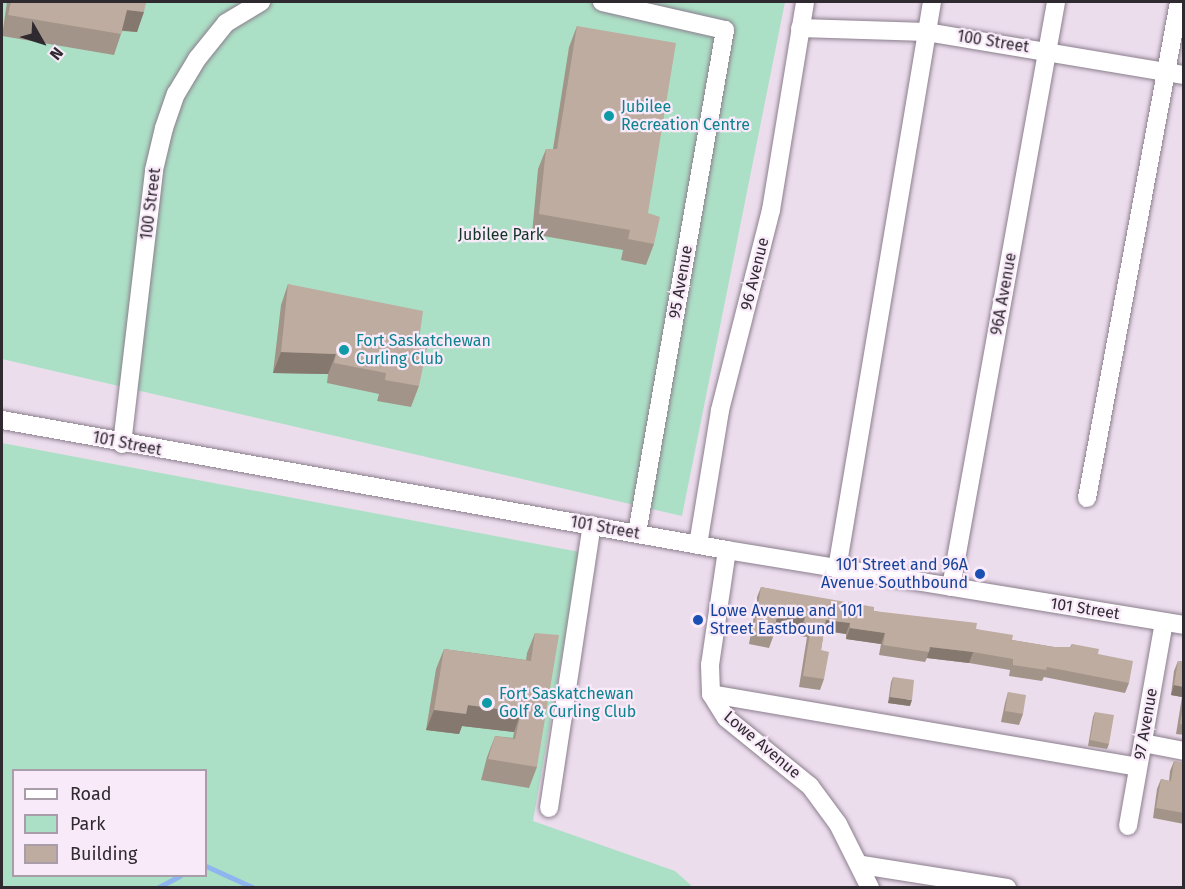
<!DOCTYPE html>
<style>
body{margin:0}
#map{position:relative;width:1185px;height:889px;overflow:hidden;background:#ecdded;font-family:"Fira Sans",sans-serif}
div>[style]{position:absolute}
.green>*{inset:0;background:#ace0c6}
.stream>*{height:5px;margin:-2.5px;padding:0 2.5px;transform-origin:2.5px;border-radius:2.5px;background:#90b4ee}
.roads{filter:drop-shadow(0 0 2px #8b7e8d) drop-shadow(0 0 2px #8b7e8d)}
.minor>*{height:18px;margin:-9px;padding:0 9px;transform-origin:9px;border-radius:9px;background:#fff}
.wall>*{inset:0;background:#a39489}
.shaded-wall>*{inset:0;background:#84786f}
.building>*{inset:0;background:#bdac9f}
.dots>*{width:16px;height:16px;translate:-50% -50%;box-sizing:border-box;border:3px solid #f9eafa;border-radius:50%}
span{translate:-50% -50%;white-space:nowrap;text-align:center;line-height:1.15;-webkit-text-stroke:4.5px #f9eafa;paint-order:stroke}
.street-label{font-size:16px;color:#2f2a30}
.culture-label{font-size:16px;color:#0d838f}
.left{translate:0 -50%;text-align:left}
.park-label{font-size:16px;color:#123526}
.transit-label{font-size:16px;color:#164399}
.right{translate:-100% -50%;text-align:right}
.frame{position:absolute;inset:0;border:3px solid #2f2a30;pointer-events:none}
.legend{position:absolute;left:12px;top:769px;width:195px;height:108px;box-sizing:border-box;background:#f9eafa;border:2px solid #a89da9;margin:0;padding:8px 10px;list-style:none;font-size:18px;color:#2f2a30}
.legend li{display:flex;align-items:center;gap:12px;height:30px}
.legend b{width:30px;border:2px solid #a89da9}
.north{position:absolute;left:12px;top:12px;width:60px;height:60px;-webkit-text-stroke:4px #f9eafa;paint-order:stroke;rotate:129deg;font-size:16px;font-weight:700;line-height:24px;text-align:center;color:#2f2a30}
.north::after{content:'';display:block;margin:auto;width:21px;height:27px;background:#2f2a30;clip-path:polygon(50% 0,100% 100%,50% 72%,0 100%)}
</style>
<div id="map">
<div class="green">
<div style="clip-path:polygon(2px 2px,785px 2px,682px 516px,2px 359px)"></div>
<div style="clip-path:polygon(evenodd,2px 443px,580px 552px,533px 821px,675px 871px,693px 887px,2px 887px,2px 443px,14px 770px,206px 770px,206px 876px,14px 876px,14px 770px)"></div>
</div>
<div class="stream">
<div style="left:206px;top:866px;width:53px;rotate:24.6deg"></div>
<div style="left:157px;top:888px;width:26px;rotate:-28deg"></div>
</div>
<div class="roads">
<div class="minor">
<div style="left:602px;top:2px;width:126px;rotate:12.8deg"></div>
<div style="left:725px;top:30px;width:511px;rotate:99.92deg"></div>
<div style="left:800px;top:28px;width:127px;rotate:1.8deg"></div>
<div style="left:927px;top:32px;width:261px;rotate:9.5deg"></div>
<div style="left:2px;top:420px;width:737px;rotate:10.17deg"></div>
<div style="left:727px;top:550px;width:463px;rotate:9.3deg"></div>
<div style="left:122px;top:444px;width:276px;rotate:-83.3deg"></div>
<div style="left:154px;top:170px;width:43px;rotate:-76.6deg"></div>
<div style="left:164px;top:128px;width:36px;rotate:-71deg"></div>
<div style="left:176px;top:94px;width:41px;rotate:-59deg"></div>
<div style="left:197px;top:59px;width:46px;rotate:-51.1deg"></div>
<div style="left:226px;top:23px;width:41px;rotate:-31deg"></div>
<div style="left:1087px;top:498px;width:504px;rotate:-79.49deg"></div>
<div style="left:698px;top:545px;width:137px;rotate:-80.7deg"></div>
<div style="left:720px;top:410px;width:206px;rotate:-75.7deg"></div>
<div style="left:771px;top:210px;width:211px;rotate:-80.7deg"></div>
<div style="left:727px;top:550px;width:116px;rotate:98.4deg"></div>
<div style="left:710px;top:665px;width:29px;rotate:88deg"></div>
<div style="left:711px;top:694px;width:28px;rotate:58deg"></div>
<div style="left:726px;top:718px;width:108px;rotate:39deg"></div>
<div style="left:810px;top:786px;width:47px;rotate:53.6deg"></div>
<div style="left:838px;top:824px;width:72px;rotate:63.4deg"></div>
<div style="left:837px;top:569px;width:575px;rotate:-80.49deg"></div>
<div style="left:951px;top:587px;width:594px;rotate:-79.82deg"></div>
<div style="left:711px;top:694px;width:433px;rotate:9.7deg"></div>
<div style="left:1143px;top:743px;width:42px;rotate:11deg"></div>
<div style="left:549px;top:808px;width:286px;rotate:-81.4deg"></div>
<div style="left:1128px;top:826px;width:207px;rotate:-80deg"></div>
<div style="left:862px;top:865px;width:147px;rotate:9deg"></div>
</div>
</div>
<div class="wall">
<div style="clip-path:polygon(7px 2px,146px 2px,137px 32px,122px 31px,114px 55px,2px 36px)"></div>
<div style="clip-path:polygon(577px 26px,648px 213px,654px 244px,646px 265px,621px 260px,623px 250px,532px 234px,538px 169px,546px 149px,553px 149px,569px 47px)"></div>
<div style="clip-path:polygon(288px 284px,418px 347px,419px 386px,411px 407px,377px 401px,379px 394px,327px 383px,328px 374px,273px 373px,281px 305px)"></div>
<div style="clip-path:polygon(761px 587px,874px 611px,976px 629px,1012px 640px,1054px 647px,1070px 647px,1072px 644px,1098px 654px,1129px 683px,1125px 693px,1044px 677px,1042px 681px,1009px 676px,1010px 670px,969px 663px,927px 658px,925px 662px,879px 655px,881px 644px,846px 639px,846px 634px,824px 631px,821px 650px,824px 679px,820px 690px,799px 687px,807px 637px,800px 636px,802px 626px,776px 622px,773px 637px,769px 648px,749px 644px,757px 597px)"></div>
<div style="clip-path:polygon(535px 633px,537px 767px,529px 788px,481px 780px,487px 757px,495px 736px,513px 738px,514px 732px,462px 726px,459px 734px,426px 730px,436px 669px,444px 649px,526px 660px,527px 653px)"></div>
<div style="clip-path:polygon(1178px 661px,1184px 662px,1184px 735px,1176px 734px,1182px 697px,1171px 695px,1174px 671px)"></div>
<div style="clip-path:polygon(893px 677px,910px 706px,888px 703px,891px 682px)"></div>
<div style="clip-path:polygon(1008px 692px,1023px 714px,1019px 725px,1001px 722px,1005px 703px)"></div>
<div style="clip-path:polygon(1095px 712px,1109px 744px,1107px 749px,1088px 746px,1093px 717px)"></div>
<div style="clip-path:polygon(1174px 761px,1184px 763px,1184px 824px,1153px 818px,1157px 789px,1161px 779px,1169px 781px,1170px 771px)"></div>
</div>
<div class="shaded-wall">
<div style="clip-path:polygon(127px 10px,144px 12px,137px 32px,119px 30px)"></div>
<div style="clip-path:polygon(281px 352px,336px 354px,328px 374px,273px 373px)"></div>
<div style="clip-path:polygon(778px 611px,805px 616px,802px 626px,774px 622px)"></div>
<div style="clip-path:polygon(826px 620px,850px 623px,846px 634px,822px 630px)"></div>
<div style="clip-path:polygon(850px 628px,885px 633px,881px 644px,846px 639px)"></div>
<div style="clip-path:polygon(930px 647px,973px 652px,969px 663px,927px 658px)"></div>
<div style="clip-path:polygon(1174px 685px,1184px 687px,1184px 693px,1182px 697px,1171px 695px)"></div>
<div style="clip-path:polygon(890px 697px,912px 700px,910px 706px,888px 703px)"></div>
<div style="clip-path:polygon(468px 705px,521px 712px,514px 732px,462px 726px,459px 734px,426px 730px,434px 710px)"></div>
</div>
<div class="building">
<div style="clip-path:polygon(11px 2px,146px 2px,144px 12px,127px 10px,121px 34px,8px 15px)"></div>
<div style="clip-path:polygon(577px 26px,676px 43px,648px 213px,660px 217px,654px 244px,628px 239px,630px 230px,539px 214px,546px 149px,557px 149px)"></div>
<div style="clip-path:polygon(288px 284px,423px 311px,418px 347px,427px 348px,419px 386px,385px 380px,386px 373px,334px 363px,336px 354px,281px 352px)"></div>
<div style="clip-path:polygon(761px 587px,874px 607px,874px 611px,977px 623px,976px 629px,1013px 635px,1012px 640px,1054px 647px,1071px 647px,1072px 644px,1099px 649px,1098px 654px,1133px 661px,1129px 683px,1047px 667px,1046px 670px,1013px 665px,1013px 659px,973px 652px,930px 647px,929px 652px,883px 645px,885px 633px,850px 628px,850px 623px,826px 620px,821px 650px,829px 652px,824px 679px,803px 676px,811px 627px,804px 625px,805px 616px,778px 611px,773px 637px,753px 634px)"></div>
<div style="clip-path:polygon(535px 633px,559px 635px,537px 767px,488px 759px,495px 736px,515px 739px,521px 712px,468px 705px,466px 714px,434px 710px,444px 649px,531px 661px)"></div>
<div style="clip-path:polygon(1178px 661px,1184px 662px,1184px 687px,1174px 685px)"></div>
<div style="clip-path:polygon(893px 677px,914px 680px,912px 700px,890px 697px)"></div>
<div style="clip-path:polygon(1008px 692px,1026px 695px,1023px 714px,1005px 711px)"></div>
<div style="clip-path:polygon(1184px 701px,1184px 724px,1180px 724px)"></div>
<div style="clip-path:polygon(1095px 712px,1114px 715px,1109px 744px,1090px 740px)"></div>
<div style="clip-path:polygon(1174px 761px,1184px 763px,1184px 813px,1156px 808px,1161px 779px,1171px 781px)"></div>
</div>
<div class="dots">
<div style="left:609px;top:116px;background:#0f9aa8"></div>
<div style="left:344px;top:350px;background:#0f9aa8"></div>
<div style="left:980px;top:574px;background:#1a4fb4"></div>
<div style="left:698px;top:620px;background:#1a4fb4"></div>
<div style="left:487px;top:703px;background:#0f9aa8"></div>
</div>
<div class="street-label">
<span style="left:993px;top:42px;rotate:9deg">100 Street</span>
<span style="left:151px;top:204px;rotate:-83deg">100 Street</span>
<span style="left:755px;top:274px;rotate:-76deg">96 Avenue</span>
<span style="left:681px;top:282px;rotate:-80deg">95 Avenue</span>
<span style="left:1004px;top:294px;rotate:-80deg">96A Avenue</span>
<span style="left:127px;top:444px;rotate:11deg">101 Street</span>
<span style="left:605px;top:528px;rotate:10deg">101 Street</span>
<span style="left:1085px;top:609px;rotate:9deg">101 Street</span>
<span style="left:1146px;top:724px;rotate:-80deg">97 Avenue</span>
<span style="left:762px;top:745px;rotate:40deg">Lowe Avenue</span>
</div>
<div class="culture-label">
<span class="left" style="left:621px;top:116px">Jubilee<br>Recreation Centre</span>
<span class="left" style="left:356px;top:350px">Fort Saskatchewan<br>Curling Club</span>
<span class="left" style="left:499px;top:703px">Fort Saskatchewan<br>Golf &amp; Curling Club</span>
</div>
<div class="park-label">
<span style="left:501px;top:235px">Jubilee Park</span>
</div>
<div class="transit-label">
<span class="right" style="left:968px;top:574px">101 Street and 96A<br>Avenue Southbound</span>
<span class="left" style="left:710px;top:620px">Lowe Avenue and 101<br>Street Eastbound</span>
</div>
<div class="frame"></div>
<ul class="legend">
<li><b style="height:8px;background:#fff"></b>Road</li>
<li><b style="height:16px;background:#ace0c6"></b>Park</li>
<li><b style="height:16px;background:#bdac9f"></b>Building</li>
</ul>
<div class="north">N</div>
</div>
